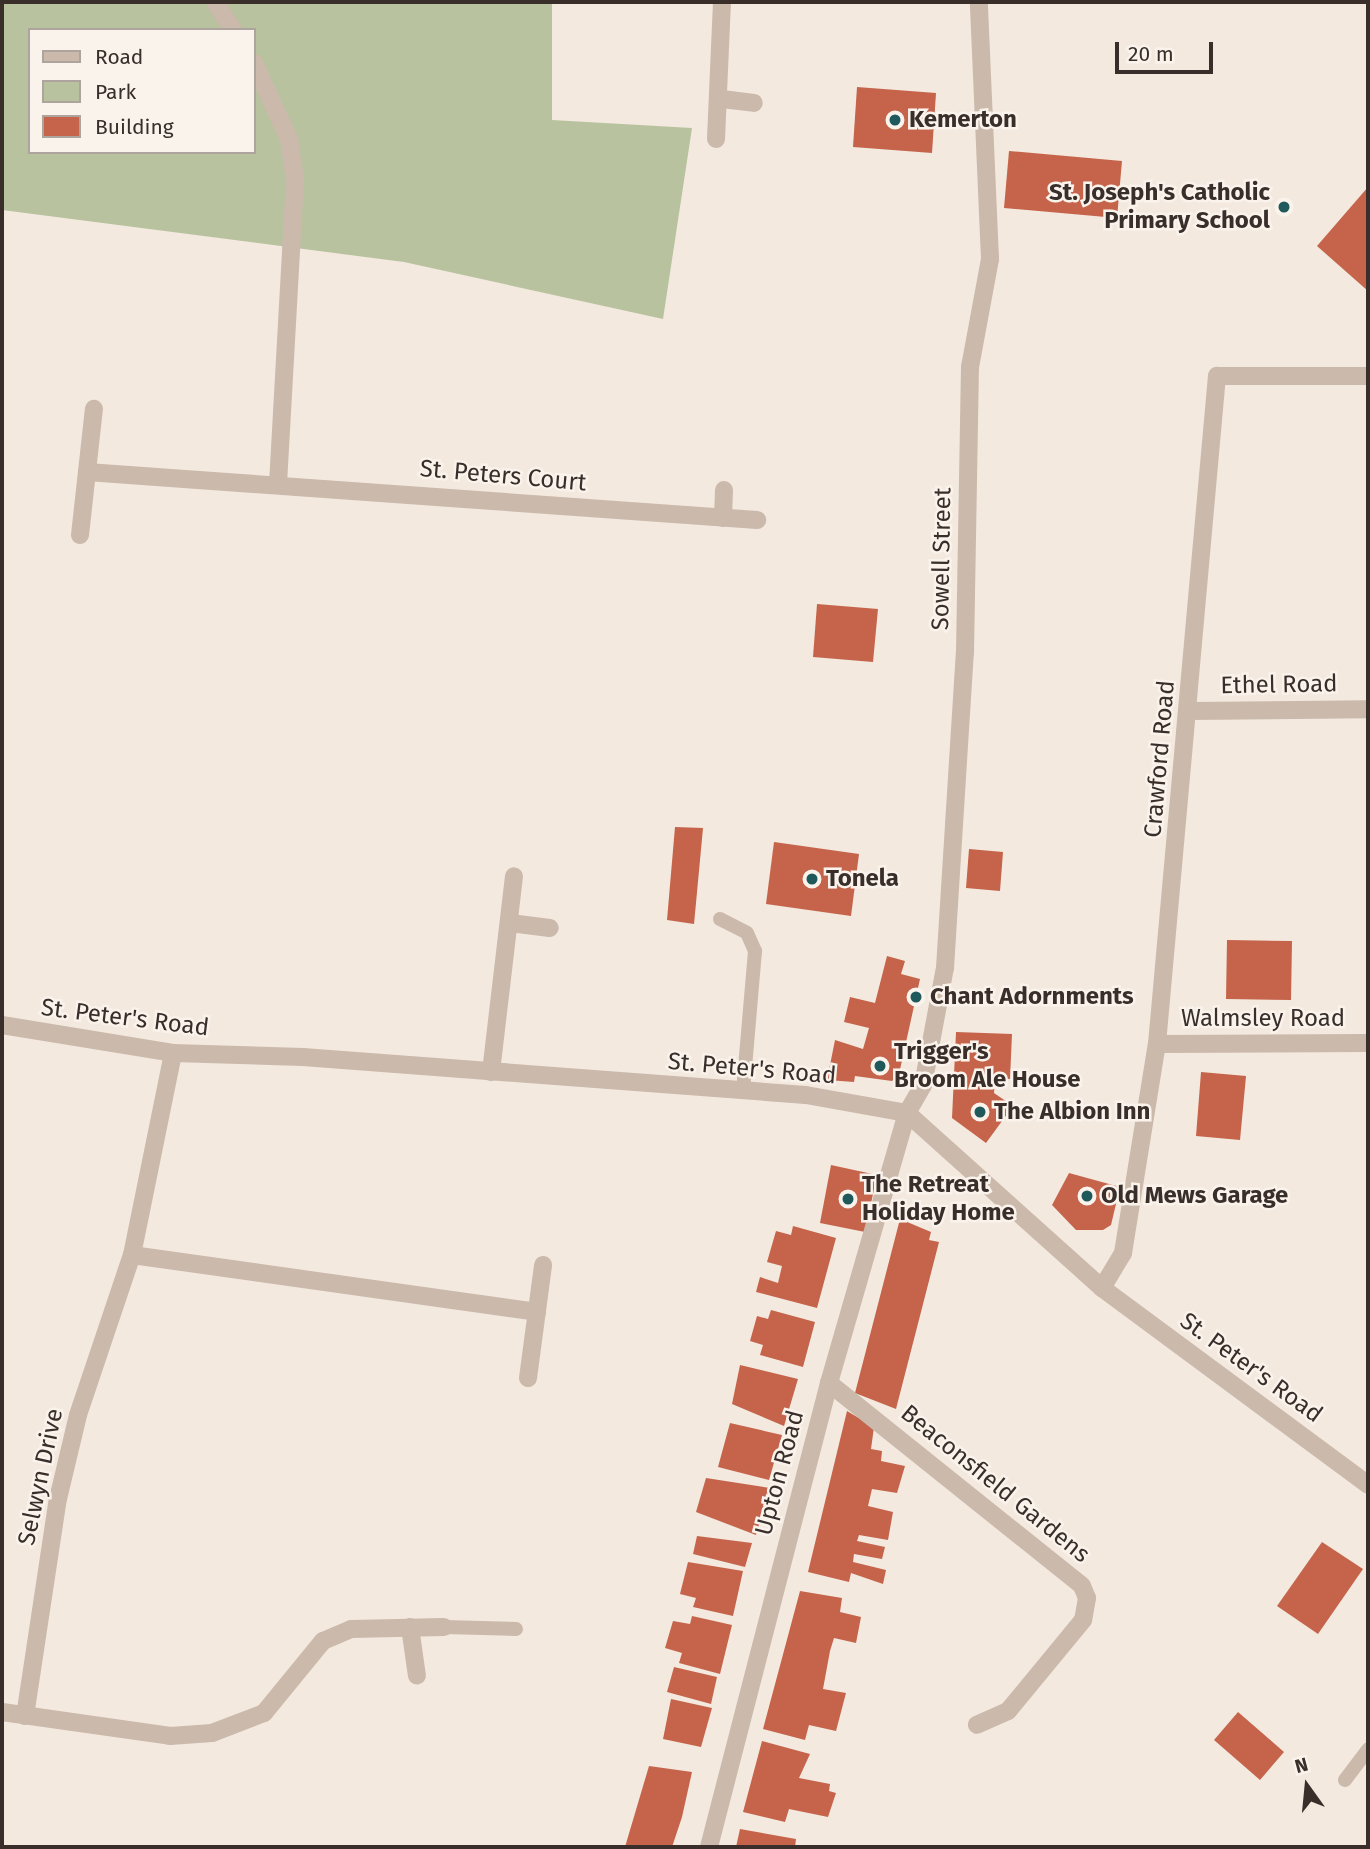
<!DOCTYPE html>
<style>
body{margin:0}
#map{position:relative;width:1370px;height:1849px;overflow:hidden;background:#f3e9df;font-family:"Fira Sans",sans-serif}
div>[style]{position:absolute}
.green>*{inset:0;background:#b8c29f}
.building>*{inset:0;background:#c5644b}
.service>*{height:14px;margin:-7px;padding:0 7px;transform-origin:7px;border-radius:7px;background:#cbb9ab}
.minor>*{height:18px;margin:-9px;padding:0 9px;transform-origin:9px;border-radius:9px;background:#cbb9ab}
.dots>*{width:19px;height:19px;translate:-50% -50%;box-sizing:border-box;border:4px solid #faf3ec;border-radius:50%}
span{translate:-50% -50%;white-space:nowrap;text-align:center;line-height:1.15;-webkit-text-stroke:5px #faf3ec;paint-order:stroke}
.poi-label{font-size:24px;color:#392e2a;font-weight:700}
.left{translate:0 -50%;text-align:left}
.right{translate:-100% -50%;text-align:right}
.street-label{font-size:24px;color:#392e2a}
.frame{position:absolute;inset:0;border:4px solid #392e2a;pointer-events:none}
.legend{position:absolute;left:28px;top:28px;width:228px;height:126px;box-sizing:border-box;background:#faf3ec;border:2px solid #ada49e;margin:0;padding:9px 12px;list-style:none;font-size:21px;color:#392e2a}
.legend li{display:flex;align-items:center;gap:14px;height:35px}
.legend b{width:35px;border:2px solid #ada49e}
.north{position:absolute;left:1272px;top:1751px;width:70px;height:70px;-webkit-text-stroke:5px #faf3ec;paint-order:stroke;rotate:345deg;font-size:19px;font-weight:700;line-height:28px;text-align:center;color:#392e2a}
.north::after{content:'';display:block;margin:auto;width:24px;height:32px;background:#392e2a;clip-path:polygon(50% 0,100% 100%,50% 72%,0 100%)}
.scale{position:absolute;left:1115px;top:42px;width:98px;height:32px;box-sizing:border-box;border:4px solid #392e2a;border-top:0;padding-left:9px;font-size:21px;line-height:24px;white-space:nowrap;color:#392e2a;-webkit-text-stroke:5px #faf3ec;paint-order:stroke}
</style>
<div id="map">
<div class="green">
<div style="clip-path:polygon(evenodd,2px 2px,552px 2px,552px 120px,692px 128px,663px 319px,404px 262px,2px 210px,2px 2px,30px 30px,254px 30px,254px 152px,30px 152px,30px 30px)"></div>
</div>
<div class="building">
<div style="clip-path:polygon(857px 87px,936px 93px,932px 153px,853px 147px)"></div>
<div style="clip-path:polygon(1009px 151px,1122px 161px,1117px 218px,1004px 208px)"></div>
<div style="clip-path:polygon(1368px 187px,1368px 291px,1317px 246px)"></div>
<div style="clip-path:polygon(817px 604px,878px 609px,873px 662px,813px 657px)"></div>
<div style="clip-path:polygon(675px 827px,703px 828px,694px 924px,667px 920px)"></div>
<div style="clip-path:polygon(774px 842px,859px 854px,851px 916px,766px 904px)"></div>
<div style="clip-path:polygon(969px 849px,1003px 852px,1000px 891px,966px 888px)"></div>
<div style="clip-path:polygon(1227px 940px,1292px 941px,1291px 1000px,1226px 999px)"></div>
<div style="clip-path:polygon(887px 956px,905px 961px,901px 974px,920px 979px,899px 1074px,892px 1081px,855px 1076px,854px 1082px,827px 1080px,835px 1040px,863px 1049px,869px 1028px,844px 1022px,850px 997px,875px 1003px)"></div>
<div style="clip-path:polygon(956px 1032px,1012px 1034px,1010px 1079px,995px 1078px,994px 1093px,1013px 1106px,986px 1143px,952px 1118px)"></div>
<div style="clip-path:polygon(1201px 1072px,1246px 1076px,1240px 1140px,1196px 1136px)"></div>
<div style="clip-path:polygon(831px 1165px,877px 1175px,865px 1232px,820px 1223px)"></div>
<div style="clip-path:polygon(1069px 1173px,1120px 1187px,1111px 1225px,1103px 1230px,1076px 1230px,1052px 1205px)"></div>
<div style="clip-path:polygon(900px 1219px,931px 1232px,929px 1240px,939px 1242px,896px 1409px,855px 1393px)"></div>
<div style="clip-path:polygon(793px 1226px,836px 1238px,817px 1308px,756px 1292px,760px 1277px,778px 1283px,782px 1266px,767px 1262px,776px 1231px,791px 1235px)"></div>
<div style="clip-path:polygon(771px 1310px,815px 1322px,803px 1367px,760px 1355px,763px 1345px,750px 1341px,757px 1316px,768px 1319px)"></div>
<div style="clip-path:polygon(740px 1365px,798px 1379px,784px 1426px,732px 1404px)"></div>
<div style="clip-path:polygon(847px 1411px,874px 1427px,871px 1449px,882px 1451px,881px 1461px,905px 1466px,897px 1493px,872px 1489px,868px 1506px,893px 1512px,888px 1540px,859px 1535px,857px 1541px,885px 1547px,882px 1559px,854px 1554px,853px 1562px,886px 1570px,883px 1584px,851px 1573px,849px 1582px,808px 1572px)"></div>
<div style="clip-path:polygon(730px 1423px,782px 1435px,769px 1480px,718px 1467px)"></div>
<div style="clip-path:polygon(706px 1478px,770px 1488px,756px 1535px,696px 1512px)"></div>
<div style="clip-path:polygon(697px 1536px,752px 1543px,745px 1567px,693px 1554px)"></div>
<div style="clip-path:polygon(1322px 1542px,1363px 1569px,1318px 1634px,1277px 1606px)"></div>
<div style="clip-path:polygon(688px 1562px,743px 1571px,733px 1616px,693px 1607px,696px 1598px,680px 1594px)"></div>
<div style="clip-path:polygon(800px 1591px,842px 1598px,840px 1612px,861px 1617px,856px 1643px,834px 1638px,830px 1651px,823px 1689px,846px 1693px,836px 1731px,809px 1725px,805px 1740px,763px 1729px)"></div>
<div style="clip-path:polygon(692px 1616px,732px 1625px,720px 1674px,679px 1663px,682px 1653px,665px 1648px,673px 1621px,690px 1624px)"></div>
<div style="clip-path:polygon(674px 1667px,717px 1677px,711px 1704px,667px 1692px)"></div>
<div style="clip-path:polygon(671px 1699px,712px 1708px,701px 1747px,663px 1739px)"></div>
<div style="clip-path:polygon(1238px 1712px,1284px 1752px,1260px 1780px,1214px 1740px)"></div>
<div style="clip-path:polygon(762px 1741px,810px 1754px,799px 1778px,830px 1784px,829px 1791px,836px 1793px,828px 1817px,789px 1809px,785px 1822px,743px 1812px)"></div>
<div style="clip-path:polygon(649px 1766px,692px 1772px,682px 1817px,672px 1847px,625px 1847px)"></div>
<div style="clip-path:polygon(740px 1829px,796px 1839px,795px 1847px,736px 1847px)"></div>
</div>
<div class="service">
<div style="left:720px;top:919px;width:30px;rotate:27deg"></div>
<div style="left:747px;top:933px;width:20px;rotate:66deg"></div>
<div style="left:755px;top:951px;width:141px;rotate:94.9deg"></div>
<div style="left:444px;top:1627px;width:72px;rotate:1.6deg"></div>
<div style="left:1345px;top:1780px;width:39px;rotate:-53deg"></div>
</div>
<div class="minor">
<div style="left:215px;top:2px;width:33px;rotate:57deg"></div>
<div style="left:254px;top:63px;width:84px;rotate:65.3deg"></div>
<div style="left:289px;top:139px;width:41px;rotate:81.7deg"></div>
<div style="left:295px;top:180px;width:303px;rotate:93.2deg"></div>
<div style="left:722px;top:99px;width:32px;rotate:7deg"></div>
<div style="left:716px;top:139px;width:137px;rotate:-87.5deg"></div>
<div style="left:87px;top:472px;width:672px;rotate:4.1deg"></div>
<div style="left:723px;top:518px;width:28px;rotate:-88deg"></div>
<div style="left:80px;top:535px;width:127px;rotate:-83.7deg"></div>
<div style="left:1190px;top:711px;width:178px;rotate:-0.6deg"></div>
<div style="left:510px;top:923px;width:40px;rotate:7.1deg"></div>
<div style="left:2px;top:1025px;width:173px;rotate:9.3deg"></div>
<div style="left:173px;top:1053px;width:130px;rotate:1.8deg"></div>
<div style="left:303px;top:1057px;width:504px;rotate:4.32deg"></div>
<div style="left:806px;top:1095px;width:103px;rotate:10.1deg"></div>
<div style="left:907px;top:1113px;width:262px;rotate:41.9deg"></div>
<div style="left:1102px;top:1288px;width:331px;rotate:36.5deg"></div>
<div style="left:1157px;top:1044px;width:211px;rotate:-0.3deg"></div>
<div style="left:491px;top:1072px;width:197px;rotate:-83.3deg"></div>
<div style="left:132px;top:1255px;width:409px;rotate:8deg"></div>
<div style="left:1102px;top:1288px;width:41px;rotate:-59deg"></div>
<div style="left:1123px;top:1253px;width:212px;rotate:-80.8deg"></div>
<div style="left:1157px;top:1044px;width:671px;rotate:-84.87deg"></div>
<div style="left:1217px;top:376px;width:151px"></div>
<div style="left:528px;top:1378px;width:114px;rotate:-82.4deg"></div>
<div style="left:829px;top:1383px;width:324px;rotate:38.7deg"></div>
<div style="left:1082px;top:1586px;width:13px;rotate:67deg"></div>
<div style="left:1087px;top:1598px;width:22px;rotate:100deg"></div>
<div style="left:1083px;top:1620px;width:118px;rotate:129.5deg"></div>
<div style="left:1008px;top:1711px;width:34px;rotate:156deg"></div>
<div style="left:410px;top:1627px;width:49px;rotate:81.9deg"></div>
<div style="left:2px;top:1712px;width:170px;rotate:8.1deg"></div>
<div style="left:170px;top:1736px;width:42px;rotate:-4.1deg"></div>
<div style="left:212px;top:1733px;width:56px;rotate:-21deg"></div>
<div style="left:264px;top:1713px;width:93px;rotate:-50.7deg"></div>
<div style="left:323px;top:1641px;width:30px;rotate:-23deg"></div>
<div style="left:351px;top:1629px;width:93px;rotate:-1.2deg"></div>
<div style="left:25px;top:1716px;width:219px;rotate:-81.4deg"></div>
<div style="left:58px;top:1499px;width:86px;rotate:-76.6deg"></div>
<div style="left:78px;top:1415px;width:169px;rotate:-71.4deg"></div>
<div style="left:132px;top:1255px;width:206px;rotate:-78.5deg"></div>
<div style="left:709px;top:1847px;width:479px;rotate:-75.5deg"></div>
<div style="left:829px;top:1383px;width:281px;rotate:-73.9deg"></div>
<div style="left:907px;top:1113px;width:32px;rotate:-60deg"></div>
<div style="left:923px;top:1085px;width:119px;rotate:-79.4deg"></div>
<div style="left:945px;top:968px;width:317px;rotate:-86.4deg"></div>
<div style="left:965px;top:652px;width:285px;rotate:-89deg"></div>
<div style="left:970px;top:367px;width:110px;rotate:-79.5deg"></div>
<div style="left:990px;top:259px;width:257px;rotate:-92.5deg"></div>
</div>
<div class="dots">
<div style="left:895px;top:120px;background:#1f595b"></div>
<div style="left:1284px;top:207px;background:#1f595b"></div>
<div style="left:812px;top:879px;background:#1f595b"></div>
<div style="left:916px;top:997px;background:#1f595b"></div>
<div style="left:880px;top:1066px;background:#1f595b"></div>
<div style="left:980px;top:1112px;background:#1f595b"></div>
<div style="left:1087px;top:1196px;background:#1f595b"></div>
<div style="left:848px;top:1199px;background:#1f595b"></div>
</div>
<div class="poi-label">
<span class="left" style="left:909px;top:120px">Kemerton</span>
<span class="right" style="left:1270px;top:207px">St. Joseph's Catholic<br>Primary School</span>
<span class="left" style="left:826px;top:879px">Tonela</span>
<span class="left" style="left:930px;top:997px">Chant Adornments</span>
<span class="left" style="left:894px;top:1066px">Trigger's<br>Broom Ale House</span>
<span class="left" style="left:994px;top:1112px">The Albion Inn</span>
<span class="left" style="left:862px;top:1199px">The Retreat<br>Holiday Home</span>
<span class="left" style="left:1101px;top:1196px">Old Mews Garage</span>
</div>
<div class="street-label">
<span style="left:503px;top:476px;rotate:5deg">St. Peters Court</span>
<span style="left:942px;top:559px;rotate:-89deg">Sowell Street</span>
<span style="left:1279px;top:685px;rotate:-1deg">Ethel Road</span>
<span style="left:1160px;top:759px;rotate:-85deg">Crawford Road</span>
<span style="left:125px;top:1018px;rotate:7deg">St. Peter's Road</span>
<span style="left:1263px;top:1019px">Walmsley Road</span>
<span style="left:752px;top:1069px;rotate:5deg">St. Peter's Road</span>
<span style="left:1251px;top:1368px;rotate:36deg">St. Peter's Road</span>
<span style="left:780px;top:1473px;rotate:-75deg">Upton Road</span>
<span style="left:41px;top:1477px;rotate:-78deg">Selwyn Drive</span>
<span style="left:995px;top:1484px;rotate:39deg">Beaconsfield Gardens</span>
</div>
<div class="frame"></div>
<ul class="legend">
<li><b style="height:9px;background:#cbb9ab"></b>Road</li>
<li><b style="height:19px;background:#b8c29f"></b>Park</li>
<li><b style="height:19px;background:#c5644b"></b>Building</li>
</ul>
<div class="north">N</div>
<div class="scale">20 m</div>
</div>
